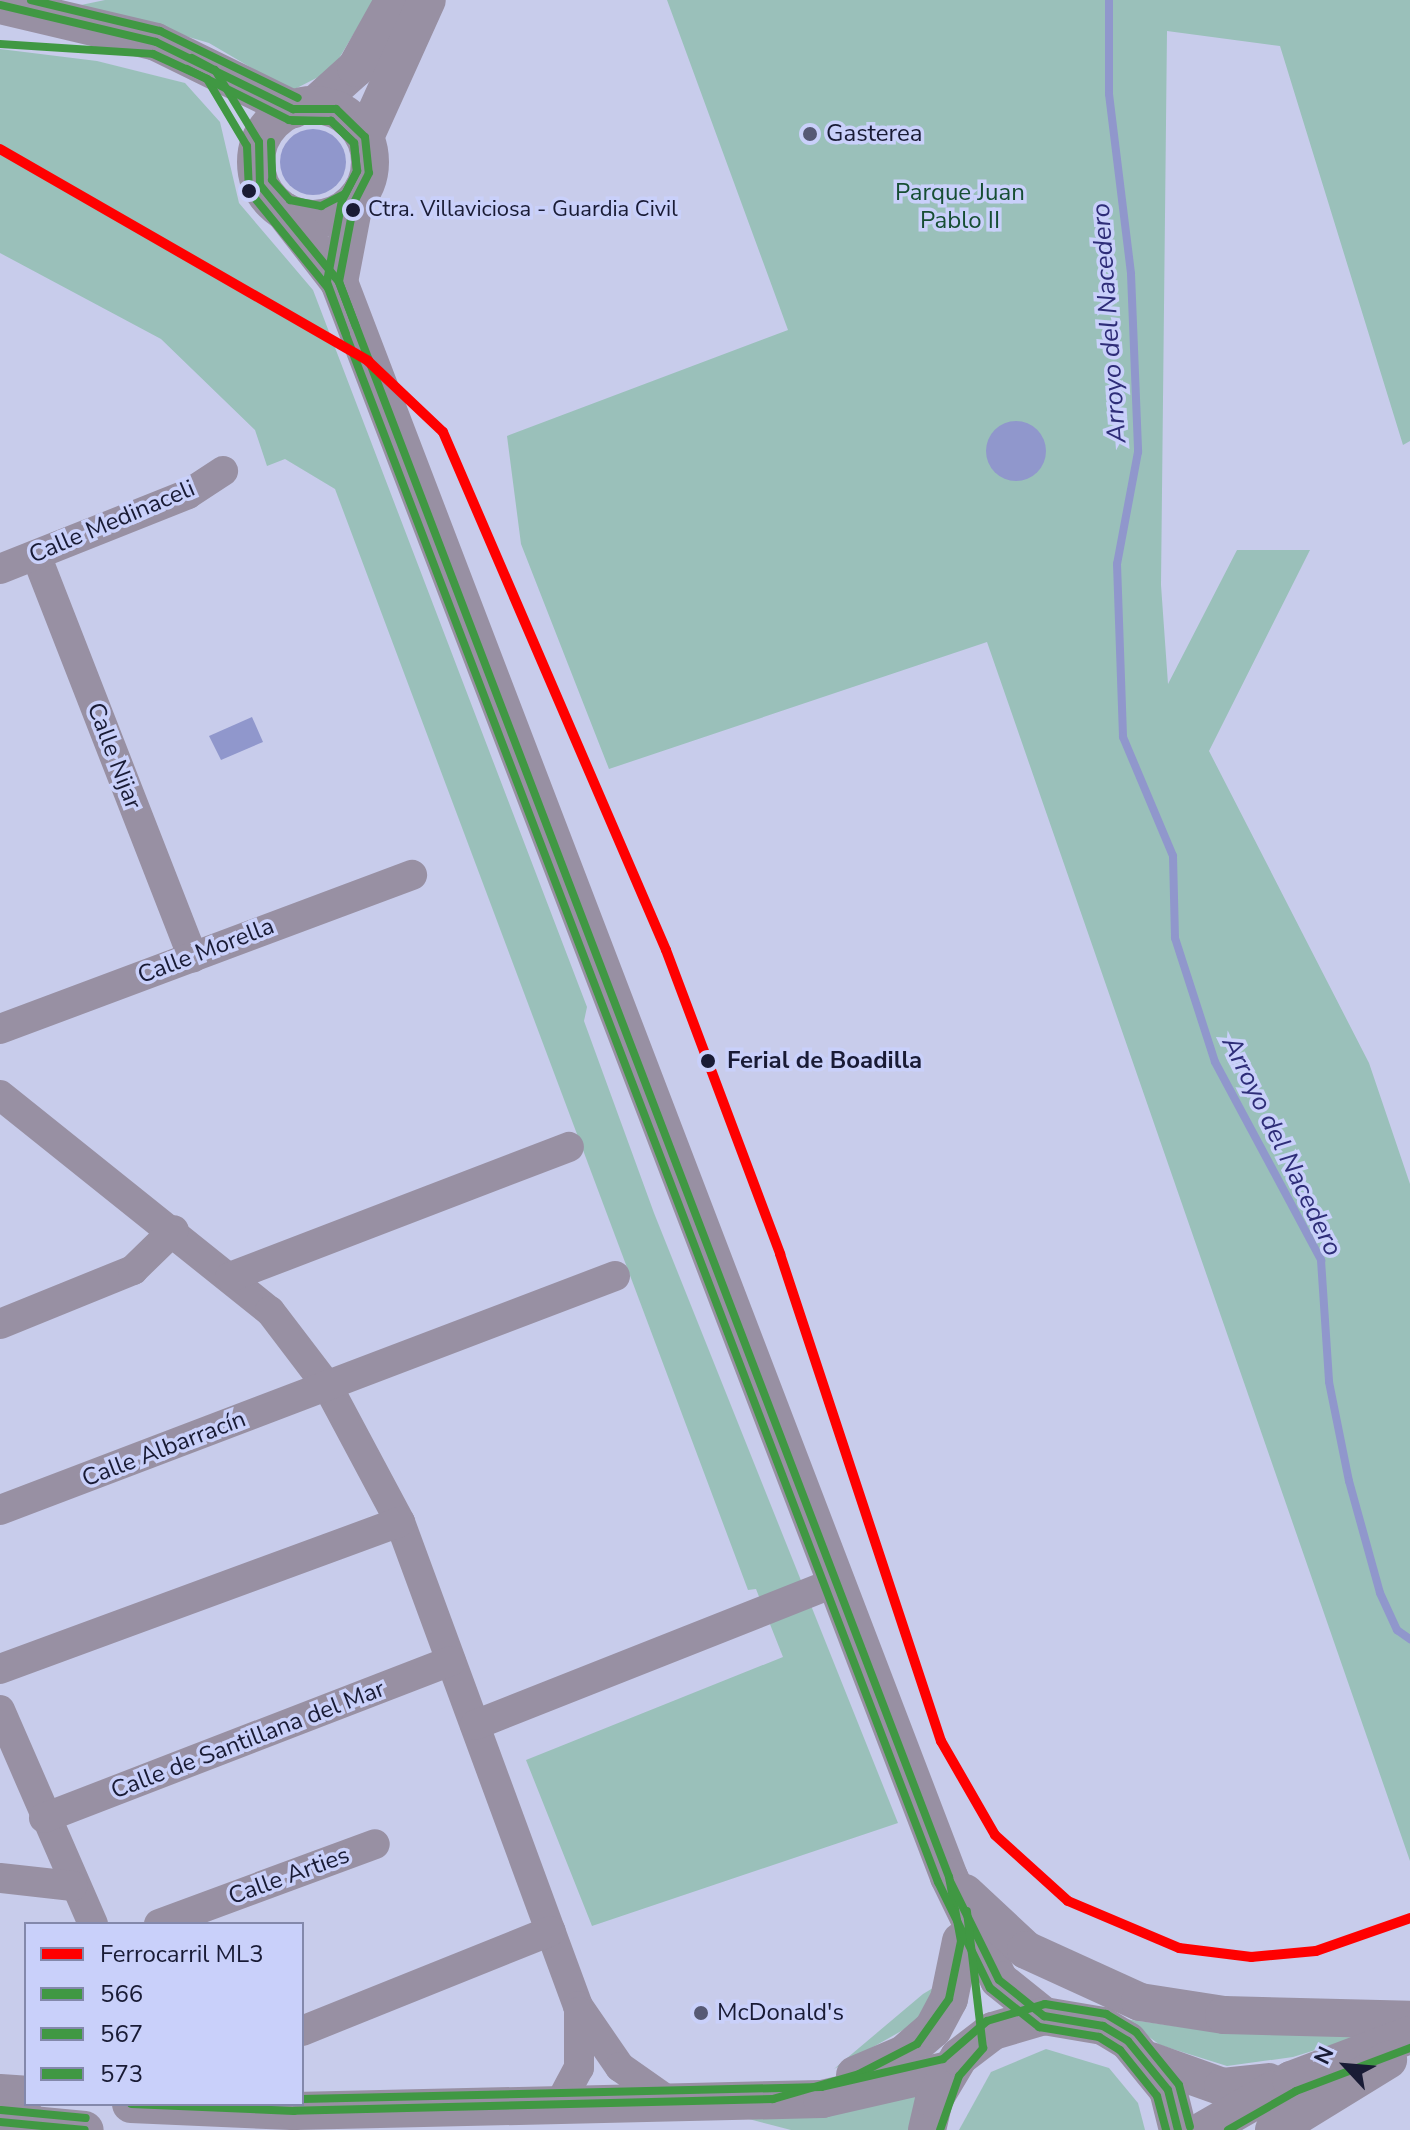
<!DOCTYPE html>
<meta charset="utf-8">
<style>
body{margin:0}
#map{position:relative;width:1410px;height:2130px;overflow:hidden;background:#c8cceb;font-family:"Nunito Sans",sans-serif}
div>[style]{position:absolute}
.green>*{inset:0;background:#9ac0ba}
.water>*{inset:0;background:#9097cc}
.round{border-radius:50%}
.stream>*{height:8px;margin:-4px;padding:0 4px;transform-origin:4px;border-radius:4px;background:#9097cc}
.minor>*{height:30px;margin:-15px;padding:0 15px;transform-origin:15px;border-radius:15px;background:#9890a3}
.tertiary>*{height:38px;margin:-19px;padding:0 19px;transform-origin:19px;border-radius:19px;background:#9890a3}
.tertiary>.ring{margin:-19px;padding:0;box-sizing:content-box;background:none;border:38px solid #9890a3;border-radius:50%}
.bus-1>*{height:8px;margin:-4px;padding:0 4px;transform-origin:4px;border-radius:4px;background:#409843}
.bus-2>*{height:8px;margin:-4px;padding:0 4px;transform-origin:4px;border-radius:4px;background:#409843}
.bus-3>*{height:8px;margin:-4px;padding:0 4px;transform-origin:4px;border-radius:4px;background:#409843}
.rail-1>*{height:10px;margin:-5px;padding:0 5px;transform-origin:5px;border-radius:5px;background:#f00}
.dots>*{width:22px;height:22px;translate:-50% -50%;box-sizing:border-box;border:4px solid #c9d0fa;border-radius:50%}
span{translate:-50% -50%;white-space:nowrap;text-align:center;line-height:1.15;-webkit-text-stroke:7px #c9d0fa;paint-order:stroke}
.bus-label{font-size:22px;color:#191b35}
.left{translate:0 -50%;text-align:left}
.poi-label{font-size:24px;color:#191b35}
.park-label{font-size:24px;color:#164e33}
.street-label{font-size:24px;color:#191b35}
.stop-label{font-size:24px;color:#191b35;font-weight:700}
.water-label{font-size:26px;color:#2e2d78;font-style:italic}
.legend{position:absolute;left:24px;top:1922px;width:280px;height:184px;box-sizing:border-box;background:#c9d0fa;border:2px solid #8388ab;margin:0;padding:10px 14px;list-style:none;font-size:24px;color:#191b35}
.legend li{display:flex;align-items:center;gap:16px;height:40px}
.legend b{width:40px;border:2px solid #8388ab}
.north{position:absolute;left:1306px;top:2026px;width:80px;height:80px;-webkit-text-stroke:6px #c9d0fa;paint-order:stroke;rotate:296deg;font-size:22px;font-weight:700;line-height:32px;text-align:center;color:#191b35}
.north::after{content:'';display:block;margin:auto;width:28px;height:36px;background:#191b35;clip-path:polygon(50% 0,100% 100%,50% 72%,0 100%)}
</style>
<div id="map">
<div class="green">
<div style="clip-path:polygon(105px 0,374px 0,332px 70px,291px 91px,209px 43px,81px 5px)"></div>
<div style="clip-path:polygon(667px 0,1410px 0,1410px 441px,1403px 445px,1280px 46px,1167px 31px,1161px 585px,1168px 684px,1237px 550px,1310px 550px,1209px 751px,1369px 1063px,1410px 1184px,1410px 1861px,987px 642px,609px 769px,521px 544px,507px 436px,788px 330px)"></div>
<div style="clip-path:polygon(0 49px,97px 61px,185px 83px,220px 122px,239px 203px,313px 290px,587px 1007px,584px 1021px,654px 1213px,898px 1823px,592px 1926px,526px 1760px,783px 1657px,756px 1589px,748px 1590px,335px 489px,285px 459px,267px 466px,255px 430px,161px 339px,0 253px)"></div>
<div style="clip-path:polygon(938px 1985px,928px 2016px,834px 2069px,923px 1994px)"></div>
<div style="clip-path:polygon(1125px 2019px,1224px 2033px,1383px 2029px,1293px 2057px,1227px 2066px,1160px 2045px)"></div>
<div style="clip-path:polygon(1046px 2049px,1109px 2068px,1138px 2103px,1145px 2130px,959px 2130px,991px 2072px)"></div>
<div style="clip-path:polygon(922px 2087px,909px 2130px,791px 2130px,745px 2118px)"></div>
</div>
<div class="water">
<div class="round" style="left:280px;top:129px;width:66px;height:66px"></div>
<div class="round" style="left:986px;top:421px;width:60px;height:60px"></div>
<div style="clip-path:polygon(252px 717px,263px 742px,221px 760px,209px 736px)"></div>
</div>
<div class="stream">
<div style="left:1109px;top:0;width:94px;rotate:90deg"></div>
<div style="left:1109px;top:94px;width:181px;rotate:83deg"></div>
<div style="left:1131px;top:274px;width:178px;rotate:87.7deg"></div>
<div style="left:1138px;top:452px;width:114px;rotate:100.6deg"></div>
<div style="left:1117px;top:564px;width:173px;rotate:88deg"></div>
<div style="left:1123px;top:737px;width:129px;rotate:67.2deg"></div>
<div style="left:1173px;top:856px;width:82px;rotate:88.6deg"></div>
<div style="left:1175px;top:938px;width:130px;rotate:72.1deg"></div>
<div style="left:1215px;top:1062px;width:225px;rotate:61.8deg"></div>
<div style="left:1321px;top:1260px;width:122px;rotate:86.2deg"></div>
<div style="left:1329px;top:1382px;width:101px;rotate:78.6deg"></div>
<div style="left:1349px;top:1481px;width:116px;rotate:74.5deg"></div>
<div style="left:1380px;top:1593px;width:41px;rotate:65.3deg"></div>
<div style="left:1397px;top:1630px;width:16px;rotate:35deg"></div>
</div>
<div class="minor">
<div style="left:36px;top:555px;width:432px;rotate:68.7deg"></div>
<div style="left:0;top:569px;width:202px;rotate:-21.7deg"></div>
<div style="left:188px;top:494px;width:42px;rotate:-33.3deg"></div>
<div style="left:0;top:1029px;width:440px;rotate:-20.5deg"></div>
<div style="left:0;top:1095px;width:346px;rotate:38.7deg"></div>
<div style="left:270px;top:1311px;width:96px;rotate:52.7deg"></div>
<div style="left:328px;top:1387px;width:153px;rotate:61.9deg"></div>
<div style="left:400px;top:1522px;width:516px;rotate:69.81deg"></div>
<div style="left:578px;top:2006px;width:74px;rotate:55.5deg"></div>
<div style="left:620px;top:2067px;width:54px;rotate:35.2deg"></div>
<div style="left:230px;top:1277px;width:363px;rotate:-21deg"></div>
<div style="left:0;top:1324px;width:144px;rotate:-22.1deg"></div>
<div style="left:133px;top:1270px;width:57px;rotate:-44.3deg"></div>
<div style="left:0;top:1510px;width:658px;rotate:-20.83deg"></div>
<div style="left:0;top:1669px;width:426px;rotate:-20.2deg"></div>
<div style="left:0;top:1710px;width:233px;rotate:66.5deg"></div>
<div style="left:475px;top:1725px;width:388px;rotate:-21.6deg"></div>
<div style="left:44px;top:1818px;width:436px;rotate:-21.1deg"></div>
<div style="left:0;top:1878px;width:73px;rotate:6.3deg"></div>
<div style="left:159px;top:1924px;width:230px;rotate:-20.3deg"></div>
<div style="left:302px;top:2031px;width:268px;rotate:-21.9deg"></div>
<div style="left:560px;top:2103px;width:40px;rotate:-62deg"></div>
<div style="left:579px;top:2068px;width:56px;rotate:-90deg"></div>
</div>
<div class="tertiary">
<div style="left:0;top:5px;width:160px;rotate:13.3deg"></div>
<div style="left:156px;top:42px;width:153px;rotate:26.1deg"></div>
<div style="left:316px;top:104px;width:54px;rotate:-42deg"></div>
<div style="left:356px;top:68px;width:78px;rotate:-60.8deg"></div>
<div class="ring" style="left:256px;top:105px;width:76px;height:76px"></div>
<div style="left:365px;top:137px;width:150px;rotate:-65.7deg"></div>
<div style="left:284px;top:211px;width:90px;rotate:52.2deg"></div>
<div style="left:339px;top:282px;width:1708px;rotate:69.07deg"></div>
<div style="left:949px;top:1877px;width:114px;rotate:64.1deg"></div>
<div style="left:999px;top:1980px;width:58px;rotate:38.7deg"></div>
<div style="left:339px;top:282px;width:80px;rotate:-79.2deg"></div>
<div style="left:965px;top:1893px;width:83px;rotate:43.1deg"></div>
<div style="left:1026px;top:1950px;width:125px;rotate:24.5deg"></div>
<div style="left:1140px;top:2002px;width:85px;rotate:8.8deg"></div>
<div style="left:1224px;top:2015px;width:186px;rotate:1.5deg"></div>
<div style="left:1150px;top:2061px;width:77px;rotate:19.6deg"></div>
<div style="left:1223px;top:2087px;width:46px;rotate:-6.2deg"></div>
<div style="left:855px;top:2075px;width:53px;rotate:-23.2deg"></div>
<div style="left:904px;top:2054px;width:38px;rotate:-41deg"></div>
<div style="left:933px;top:2029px;width:34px;rotate:-62deg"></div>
<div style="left:949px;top:1999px;width:59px;rotate:-78.3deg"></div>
<div style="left:0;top:2093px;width:26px;rotate:4deg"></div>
<div style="left:131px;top:2104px;width:163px;rotate:2.5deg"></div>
<div style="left:294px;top:2111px;width:528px;rotate:-1.3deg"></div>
<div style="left:822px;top:2099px;width:130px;rotate:-12.9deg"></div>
<div style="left:0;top:2122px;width:85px;rotate:5.4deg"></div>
<div style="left:927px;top:2130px;width:32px;rotate:-77deg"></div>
<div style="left:934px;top:2099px;width:49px;rotate:-59.2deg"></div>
<div style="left:959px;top:2057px;width:43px;rotate:-37.4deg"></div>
<div style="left:993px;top:2031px;width:53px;rotate:-16.4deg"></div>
<div style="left:1044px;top:2016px;width:60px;rotate:9.6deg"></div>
<div style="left:1103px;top:2026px;width:29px;rotate:31deg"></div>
<div style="left:1128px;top:2041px;width:63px;rotate:50.8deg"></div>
<div style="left:1168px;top:2090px;width:41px;rotate:76deg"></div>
<div style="left:1204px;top:2130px;width:100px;rotate:-29.9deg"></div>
<div style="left:1291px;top:2080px;width:127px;rotate:-20.7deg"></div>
<div style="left:1274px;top:2130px;width:134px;rotate:-31.6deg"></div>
</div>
<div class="bus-1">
<div style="left:0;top:5px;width:160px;rotate:13.3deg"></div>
<div style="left:156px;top:42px;width:153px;rotate:26.1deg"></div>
<div style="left:293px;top:109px;width:43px"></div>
<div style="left:336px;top:109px;width:40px;rotate:44deg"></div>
<div style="left:365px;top:137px;width:36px;rotate:84deg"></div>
<div style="left:369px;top:173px;width:34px;rotate:117deg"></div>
<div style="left:354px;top:203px;width:80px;rotate:100.8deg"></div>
<div style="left:339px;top:282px;width:1708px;rotate:69.07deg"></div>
<div style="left:949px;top:1877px;width:65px;rotate:79.4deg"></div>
<div style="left:961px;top:1941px;width:59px;rotate:101.7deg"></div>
<div style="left:949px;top:1999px;width:55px;rotate:125.4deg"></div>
<div style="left:917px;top:2044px;width:65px;rotate:152.7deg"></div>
<div style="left:859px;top:2074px;width:90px;rotate:163.8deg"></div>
<div style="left:773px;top:2099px;width:479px;rotate:178.6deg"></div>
<div style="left:294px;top:2111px;width:163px;rotate:-177.5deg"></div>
<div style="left:192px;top:58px;width:26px;rotate:28deg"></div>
<div style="left:215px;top:70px;width:84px;rotate:58.6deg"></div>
<div style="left:259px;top:142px;width:43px;rotate:88.7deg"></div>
<div style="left:260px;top:185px;width:125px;rotate:50.8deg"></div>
<div style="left:339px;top:282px;width:48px;rotate:69.3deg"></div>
<div style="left:950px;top:1881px;width:110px;rotate:63.7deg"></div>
<div style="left:999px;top:1980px;width:58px;rotate:38.7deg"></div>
<div style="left:1044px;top:2016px;width:60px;rotate:9.6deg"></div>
<div style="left:1103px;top:2026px;width:29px;rotate:31deg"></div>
<div style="left:1128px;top:2041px;width:63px;rotate:50.8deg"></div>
<div style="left:1168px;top:2090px;width:41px;rotate:76deg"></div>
<div style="left:0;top:2122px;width:85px;rotate:5.4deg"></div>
</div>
<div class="bus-2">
<div style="left:0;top:44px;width:153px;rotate:3.7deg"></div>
<div style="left:153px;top:54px;width:60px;rotate:24.8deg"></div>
<div style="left:207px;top:79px;width:78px;rotate:59.2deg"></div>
<div style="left:247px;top:146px;width:45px;rotate:87.5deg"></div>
<div style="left:249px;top:191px;width:125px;rotate:50.8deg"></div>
<div style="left:328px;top:288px;width:1707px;rotate:69.06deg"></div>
<div style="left:938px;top:1882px;width:118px;rotate:63.9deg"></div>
<div style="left:990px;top:1988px;width:63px;rotate:38.5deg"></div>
<div style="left:1039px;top:2027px;width:61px;rotate:9.5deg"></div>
<div style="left:1099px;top:2037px;width:25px;rotate:32deg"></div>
<div style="left:1120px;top:2050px;width:59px;rotate:51.2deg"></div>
<div style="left:1157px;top:2096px;width:35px;rotate:75deg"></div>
<div style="left:187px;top:69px;width:114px;rotate:26.6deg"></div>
<div style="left:289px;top:120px;width:42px;rotate:1.4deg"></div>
<div style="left:331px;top:121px;width:32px;rotate:44deg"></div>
<div style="left:354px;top:143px;width:28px;rotate:84deg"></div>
<div style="left:357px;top:171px;width:33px;rotate:117deg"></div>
<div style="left:342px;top:200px;width:83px;rotate:100.4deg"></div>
<div style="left:327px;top:282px;width:55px;rotate:69.9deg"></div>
<div style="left:940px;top:2130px;width:57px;rotate:-70.6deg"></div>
<div style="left:959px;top:2076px;width:37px;rotate:-49deg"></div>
<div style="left:983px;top:2048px;width:138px;rotate:-96.7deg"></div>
<div style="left:1228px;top:2130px;width:78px;rotate:-29.8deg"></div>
<div style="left:1296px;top:2091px;width:122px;rotate:-20.7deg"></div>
</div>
<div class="bus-3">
<div style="left:31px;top:0;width:133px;rotate:13.5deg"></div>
<div style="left:160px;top:31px;width:153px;rotate:25.9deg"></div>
<div style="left:271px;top:142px;width:38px;rotate:88deg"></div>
<div style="left:272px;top:180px;width:27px;rotate:48deg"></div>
<div style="left:290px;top:200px;width:32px;rotate:11deg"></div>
<div style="left:321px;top:206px;width:27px;rotate:-27deg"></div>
<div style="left:345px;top:194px;width:26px;rotate:-62deg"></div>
<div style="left:357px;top:171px;width:28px;rotate:-96deg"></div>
<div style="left:354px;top:143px;width:32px;rotate:-136deg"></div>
<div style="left:331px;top:121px;width:38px;rotate:180deg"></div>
<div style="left:302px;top:2099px;width:519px;rotate:-1.32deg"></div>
<div style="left:821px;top:2087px;width:125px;rotate:-12.9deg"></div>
<div style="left:943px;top:2059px;width:58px;rotate:-40.8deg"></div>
<div style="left:987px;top:2021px;width:60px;rotate:-16.3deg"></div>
<div style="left:1045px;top:2004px;width:62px;rotate:9.3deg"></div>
<div style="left:1106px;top:2014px;width:35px;rotate:31deg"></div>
<div style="left:1136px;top:2032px;width:68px;rotate:50.9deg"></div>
<div style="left:1179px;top:2085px;width:43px;rotate:75.3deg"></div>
<div style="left:1px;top:2110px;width:85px;rotate:5.4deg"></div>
</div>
<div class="rail-1">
<div style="left:0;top:149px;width:425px;rotate:29.9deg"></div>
<div style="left:368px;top:361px;width:103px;rotate:43.4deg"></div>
<div style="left:443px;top:432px;width:564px;rotate:66.71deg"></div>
<div style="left:666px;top:950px;width:325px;rotate:69.4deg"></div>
<div style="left:780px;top:1254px;width:513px;rotate:71.71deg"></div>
<div style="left:941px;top:1741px;width:108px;rotate:60.1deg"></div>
<div style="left:995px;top:1835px;width:98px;rotate:42.1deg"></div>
<div style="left:1068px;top:1901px;width:121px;rotate:22.9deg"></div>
<div style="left:1179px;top:1948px;width:73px;rotate:7.1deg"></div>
<div style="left:1251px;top:1957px;width:65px;rotate:-5.3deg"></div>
<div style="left:1316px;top:1951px;width:100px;rotate:-19.3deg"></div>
</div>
<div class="dots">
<div style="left:810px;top:134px;background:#565975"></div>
<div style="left:249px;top:191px;background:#191b35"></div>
<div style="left:353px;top:210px;background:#191b35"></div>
<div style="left:708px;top:1061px;background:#191b35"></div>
<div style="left:701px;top:2013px;background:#565975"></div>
</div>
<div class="bus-label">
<span class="left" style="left:368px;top:210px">Ctra. Villaviciosa - Guardia Civil</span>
</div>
<div class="poi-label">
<span class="left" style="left:826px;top:134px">Gasterea</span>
<span class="left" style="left:717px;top:2013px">McDonald's</span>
</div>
<div class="park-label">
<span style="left:960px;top:207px">Parque Juan<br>Pablo II</span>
</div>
<div class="street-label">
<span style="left:112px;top:522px;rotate:-23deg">Calle Medinaceli</span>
<span style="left:114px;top:756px;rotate:69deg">Calle Nijar</span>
<span style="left:206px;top:951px;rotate:-21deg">Calle Morella</span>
<span style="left:164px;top:1449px;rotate:-21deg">Calle Albarracín</span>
<span style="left:248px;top:1740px;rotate:-21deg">Calle de Santillana del Mar</span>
<span style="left:289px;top:1876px;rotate:-20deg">Calle Arties</span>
</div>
<div class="stop-label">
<span class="left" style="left:727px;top:1061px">Ferial de Boadilla</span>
</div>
<div class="water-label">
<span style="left:1109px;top:323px;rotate:-94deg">Arroyo del Nacedero</span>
<span style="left:1282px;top:1146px;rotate:64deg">Arroyo del Nacedero</span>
</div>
<ul class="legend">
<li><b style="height:10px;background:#f00"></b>Ferrocarril ML3</li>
<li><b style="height:10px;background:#409843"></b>566</li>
<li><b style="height:10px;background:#409843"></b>567</li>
<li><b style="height:10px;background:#409843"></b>573</li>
</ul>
<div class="north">N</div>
</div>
